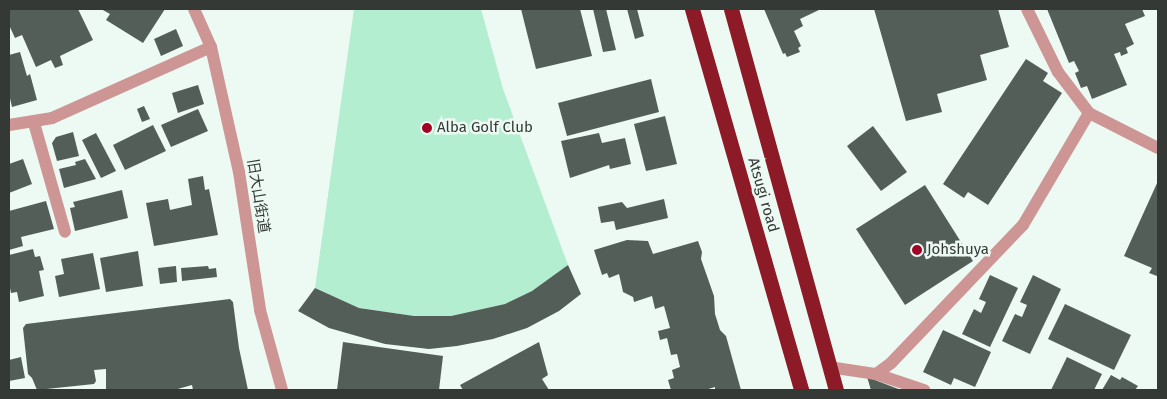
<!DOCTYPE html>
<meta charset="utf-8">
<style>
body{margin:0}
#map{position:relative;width:1167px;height:399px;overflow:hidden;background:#edfaf3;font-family:"Fira Sans","Noto Sans JP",sans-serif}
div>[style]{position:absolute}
.green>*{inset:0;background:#b2eecf}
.building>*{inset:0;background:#535e58}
.minor>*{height:12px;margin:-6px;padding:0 6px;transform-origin:6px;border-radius:6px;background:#cd9694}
.highway>*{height:15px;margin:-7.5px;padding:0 7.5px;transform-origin:7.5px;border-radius:7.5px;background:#8c1b27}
.dots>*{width:14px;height:14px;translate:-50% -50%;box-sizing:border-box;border:2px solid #edfaf3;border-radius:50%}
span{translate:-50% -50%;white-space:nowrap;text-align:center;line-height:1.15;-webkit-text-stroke:5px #edfaf3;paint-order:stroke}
.poi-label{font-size:15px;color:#343936}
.left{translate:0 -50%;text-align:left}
.street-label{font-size:15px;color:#343936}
.frame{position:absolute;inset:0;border:10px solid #343936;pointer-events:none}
</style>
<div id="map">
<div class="green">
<div style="clip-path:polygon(354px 9px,481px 9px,503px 89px,568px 265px,551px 279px,532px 291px,505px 304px,451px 316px,414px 316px,359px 308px,315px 288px)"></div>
</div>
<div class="building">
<div style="clip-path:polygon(9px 9px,78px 9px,93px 40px,60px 56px,63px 65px,55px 68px,51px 60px,36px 67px,22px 35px,15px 38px,9px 25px)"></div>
<div style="clip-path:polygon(101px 9px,165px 9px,143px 43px,106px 20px,110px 14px)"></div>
<div style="clip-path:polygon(521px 9px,580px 9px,592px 56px,536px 69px)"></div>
<div style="clip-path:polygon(593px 9px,606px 9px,616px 50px,603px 52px)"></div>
<div style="clip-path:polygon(627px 9px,637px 9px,644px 36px,635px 39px)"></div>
<div style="clip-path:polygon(764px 9px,821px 9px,800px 19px,803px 26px,794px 31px,801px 46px,798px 48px,800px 52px,787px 57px,785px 53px,783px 54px)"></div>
<div style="clip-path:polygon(874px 9px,998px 9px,1009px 47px,980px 55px,987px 80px,937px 94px,942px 112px,906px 121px)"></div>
<div style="clip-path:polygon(1047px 9px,1142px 9px,1145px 16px,1125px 24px,1134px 44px,1126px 48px,1128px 53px,1121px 56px,1120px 52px,1114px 54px,1127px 85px,1092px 99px,1087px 86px,1081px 88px,1075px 73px,1079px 71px,1074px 61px,1069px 63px)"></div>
<div style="clip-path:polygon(176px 29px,183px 46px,161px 56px,154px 39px)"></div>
<div style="clip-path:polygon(20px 52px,27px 76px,30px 74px,37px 100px,12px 107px,9px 94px,9px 55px)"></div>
<div style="clip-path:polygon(1026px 59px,1048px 73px,1043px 81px,1062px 93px,988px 205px,968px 192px,964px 198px,943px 184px)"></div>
<div style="clip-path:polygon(651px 79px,659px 112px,567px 136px,558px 103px)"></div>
<div style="clip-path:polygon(198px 85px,204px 104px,178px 113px,172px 93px)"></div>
<div style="clip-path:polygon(144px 106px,150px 119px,142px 122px,137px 109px)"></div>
<div style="clip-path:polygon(198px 109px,208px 131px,171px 147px,161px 125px)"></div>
<div style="clip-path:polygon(665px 116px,677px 164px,646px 171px,634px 124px)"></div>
<div style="clip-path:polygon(153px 125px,166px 151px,125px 170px,113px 145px)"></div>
<div style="clip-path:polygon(873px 126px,907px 172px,881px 191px,847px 146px)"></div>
<div style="clip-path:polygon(73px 132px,79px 156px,57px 161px,52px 143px,56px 137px)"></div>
<div style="clip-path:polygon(96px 133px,116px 171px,101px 178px,82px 140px)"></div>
<div style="clip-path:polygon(599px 133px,602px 143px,625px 138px,631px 164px,610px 169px,609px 165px,570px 178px,561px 141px)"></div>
<div style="clip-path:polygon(23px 159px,32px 184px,9px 193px,9px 164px)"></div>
<div style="clip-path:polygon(85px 159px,96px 179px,64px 188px,59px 169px,76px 165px,75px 162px)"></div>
<div style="clip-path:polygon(203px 176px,205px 190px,209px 189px,218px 235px,154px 246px,146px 203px,168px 199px,170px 210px,192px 205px,188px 179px)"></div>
<div style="clip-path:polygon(1158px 181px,1158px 273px,1157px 276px,1149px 273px,1152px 268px,1124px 256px)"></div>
<div style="clip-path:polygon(925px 185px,973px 261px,905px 305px,856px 229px)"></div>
<div style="clip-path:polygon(122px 190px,128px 218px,75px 231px,70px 208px,75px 207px,73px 202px)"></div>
<div style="clip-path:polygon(664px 199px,668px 218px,616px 230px,614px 221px,601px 223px,598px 207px,622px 202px,627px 208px)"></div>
<div style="clip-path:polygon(46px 201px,54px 229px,21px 237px,23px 246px,9px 250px,9px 211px)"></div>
<div style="clip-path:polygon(627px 240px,648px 241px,653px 254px,698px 241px,702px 252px,701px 259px,714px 296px,715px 314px,720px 330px,726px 336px,741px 390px,715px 390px,715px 387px,705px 390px,671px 390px,668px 380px,674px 378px,672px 370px,680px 367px,677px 354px,671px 355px,667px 338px,660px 340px,658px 331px,670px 328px,664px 306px,655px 309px,652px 296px,634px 302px,633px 297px,623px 292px,619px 274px,609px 278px,607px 273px,602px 275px,594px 250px)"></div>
<div style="clip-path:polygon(33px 249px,35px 257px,40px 256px,44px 270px,39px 271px,44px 296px,19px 302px,17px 292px,11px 293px,9px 283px,9px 255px)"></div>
<div style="clip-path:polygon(138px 251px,143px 286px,106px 292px,100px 258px)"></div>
<div style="clip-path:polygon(93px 253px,100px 289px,59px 297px,55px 276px,64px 274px,61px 259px)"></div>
<div style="clip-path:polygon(568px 265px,581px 294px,559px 311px,527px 328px,493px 339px,457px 346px,429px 349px,385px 344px,329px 328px,298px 311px,315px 288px,359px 308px,414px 316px,451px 316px,505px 304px,532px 291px)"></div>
<div style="clip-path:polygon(176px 266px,177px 282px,160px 284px,158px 268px)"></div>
<div style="clip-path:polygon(208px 266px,209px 269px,216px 268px,217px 277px,182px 281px,181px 268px)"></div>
<div style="clip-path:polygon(990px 275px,1018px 288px,990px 347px,962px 334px,974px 309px,981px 313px,986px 302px,979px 299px)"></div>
<div style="clip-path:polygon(1033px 275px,1061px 289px,1030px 354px,1002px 341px,1015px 314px,1022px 317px,1027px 305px,1020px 302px)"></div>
<div style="clip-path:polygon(230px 299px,233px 302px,239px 348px,248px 390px,193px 390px,192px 385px,174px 390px,106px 390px,106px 369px,94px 370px,96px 381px,94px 384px,37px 390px,32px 378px,28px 374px,23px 328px,26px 324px)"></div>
<div style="clip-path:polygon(1065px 304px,1131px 335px,1114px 370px,1048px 339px)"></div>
<div style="clip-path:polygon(943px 330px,991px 352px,975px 387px,954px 378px,951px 385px,923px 372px)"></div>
<div style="clip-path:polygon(343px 342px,443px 356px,439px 390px,337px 390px)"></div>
<div style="clip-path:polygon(539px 342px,548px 375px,542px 379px,549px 390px,463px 390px,460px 385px)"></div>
<div style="clip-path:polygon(21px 357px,25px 378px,9px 381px,9px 360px)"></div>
<div style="clip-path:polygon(1067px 357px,1102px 374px,1094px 390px,1051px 390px)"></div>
<div style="clip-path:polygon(1111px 375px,1120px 380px,1122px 377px,1138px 386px,1135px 390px,1102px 390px)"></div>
<div style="clip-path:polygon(867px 377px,901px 390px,871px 390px)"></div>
</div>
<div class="minor">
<div style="left:194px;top:9px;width:42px;rotate:65.9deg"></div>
<div style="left:211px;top:47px;width:128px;rotate:77.4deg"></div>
<div style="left:239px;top:172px;width:140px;rotate:81.3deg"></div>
<div style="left:260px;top:310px;width:83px;rotate:74.6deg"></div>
<div style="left:1027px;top:9px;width:70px;rotate:63.8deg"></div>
<div style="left:1058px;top:72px;width:51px;rotate:52.9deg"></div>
<div style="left:1089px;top:113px;width:77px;rotate:26.9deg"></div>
<div style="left:34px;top:123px;width:113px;rotate:74.1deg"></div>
<div style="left:9px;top:125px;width:44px;rotate:-9.2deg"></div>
<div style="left:52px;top:118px;width:174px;rotate:-24.1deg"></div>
<div style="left:829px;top:367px;width:48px;rotate:8.5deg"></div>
<div style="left:876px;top:374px;width:51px;rotate:18.4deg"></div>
<div style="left:876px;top:374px;width:19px;rotate:-36deg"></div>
<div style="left:891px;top:363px;width:191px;rotate:-46.3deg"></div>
<div style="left:1023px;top:225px;width:130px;rotate:-59.5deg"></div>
</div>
<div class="highway">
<div style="left:692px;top:9px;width:396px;rotate:74deg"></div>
<div style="left:731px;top:9px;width:395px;rotate:74.6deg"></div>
</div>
<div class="dots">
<div style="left:427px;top:128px;background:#a20224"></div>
<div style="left:917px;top:250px;background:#a20224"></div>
</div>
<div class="poi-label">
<span class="left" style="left:437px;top:128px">Alba Golf Club</span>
<span class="left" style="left:927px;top:250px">Johshuya</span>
</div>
<div class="street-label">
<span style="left:763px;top:195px;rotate:74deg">Atsugi road</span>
<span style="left:258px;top:196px;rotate:81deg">旧大山街道</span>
</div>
<div class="frame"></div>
</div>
